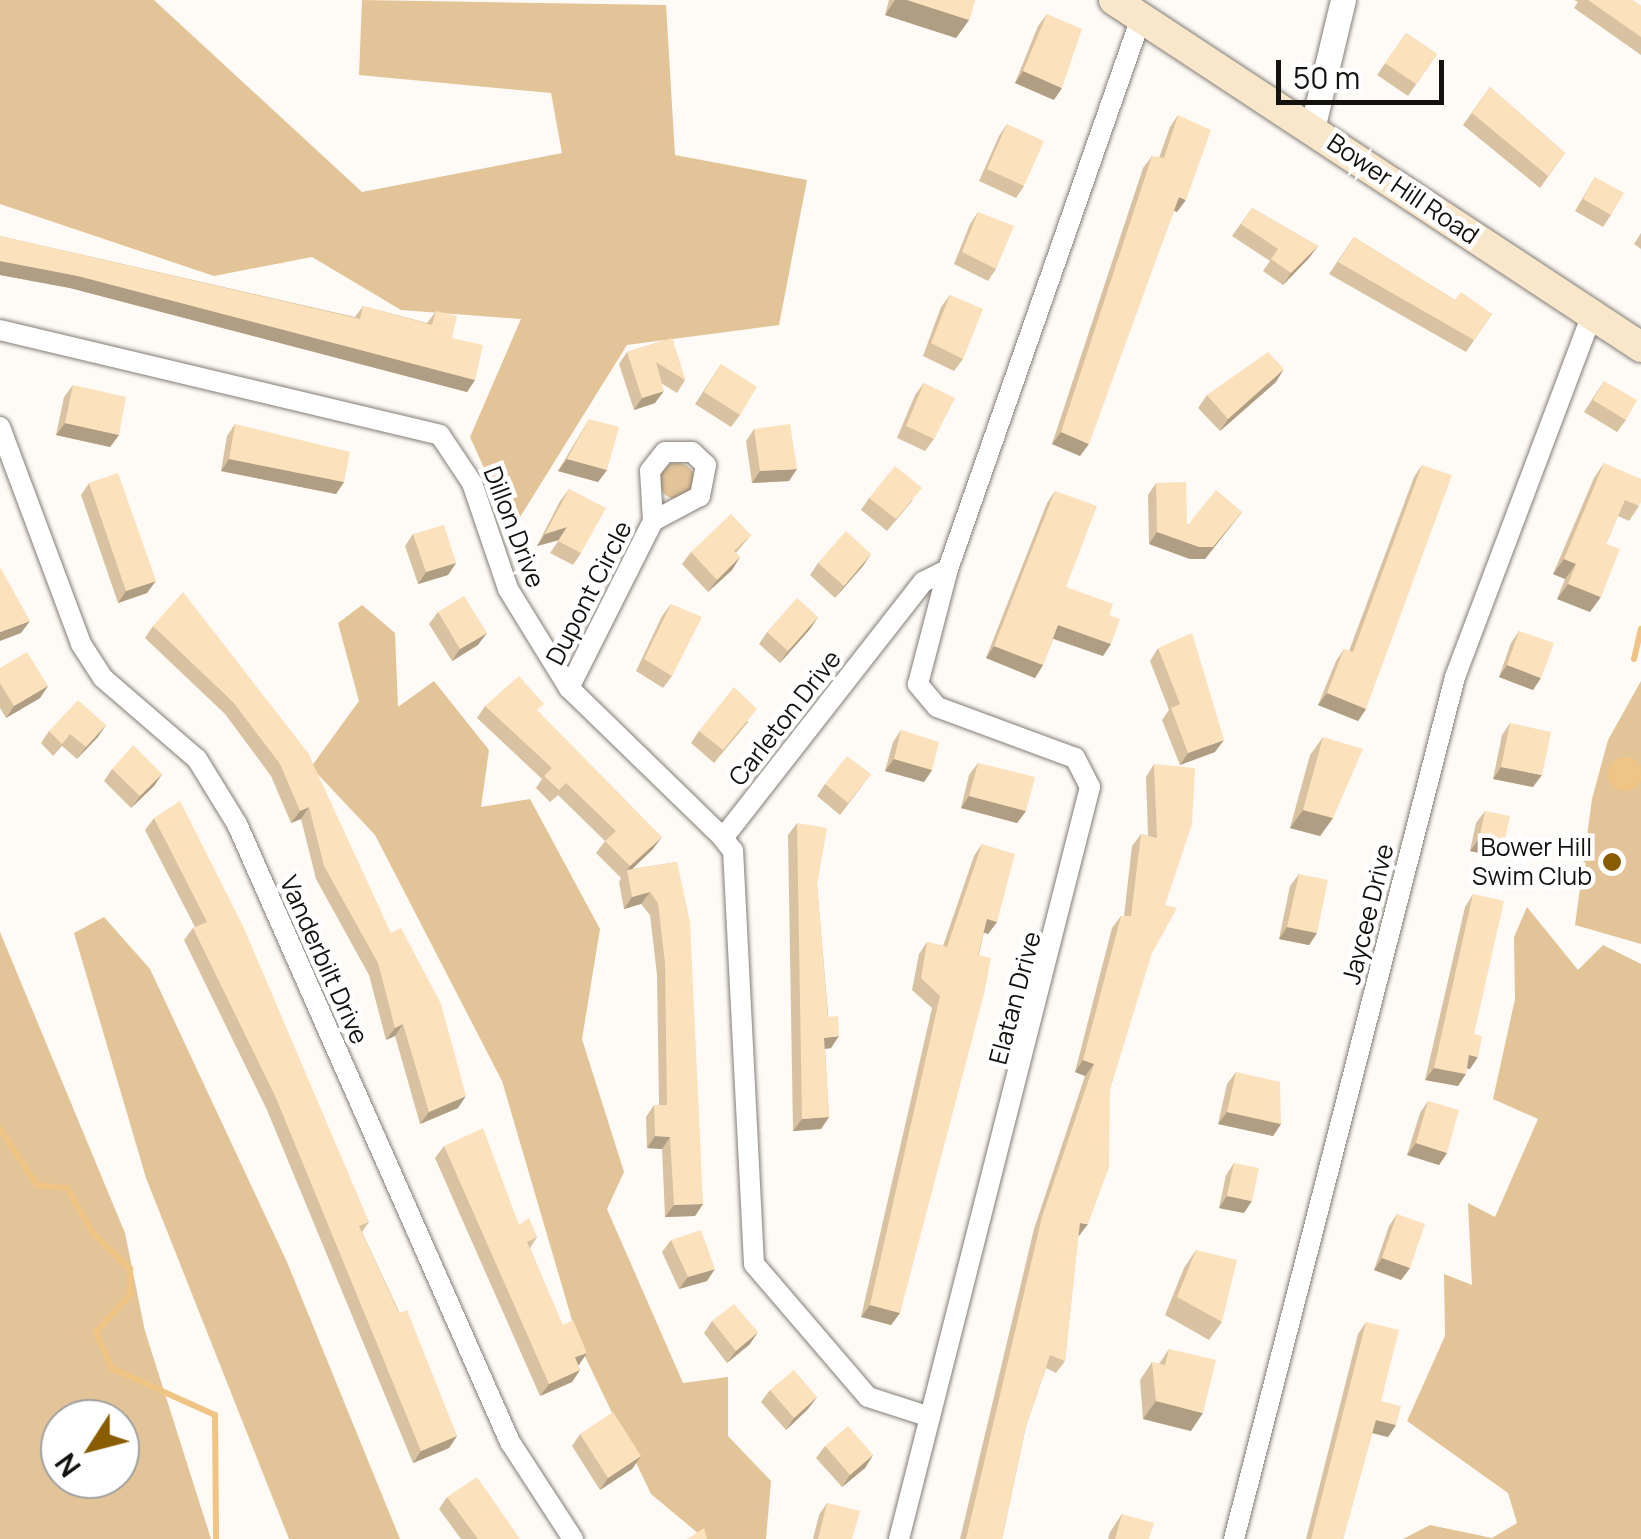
<!DOCTYPE html>
<style>
body{margin:0}
#map{position:relative;width:1641px;height:1539px;overflow:hidden;background:#fefbf7;font-family:Manrope,sans-serif}
div>[style]{position:absolute}
.green>*{inset:0;background:#e3c499}
.round{border-radius:50%}
.water>*{inset:0;background:#efc485}
.stream>*{height:6px;margin:-3px;padding:0 3px;transform-origin:3px;border-radius:3px;background:#efc485}
.roads{filter:drop-shadow(0 0 2px #837d74) drop-shadow(0 0 2px #837d74)}
.minor>*{height:20px;margin:-10px;padding:0 10px;transform-origin:10px;border-radius:10px;background:#fff}
.tertiary>*{height:25px;margin:-12.5px;padding:0 12.5px;transform-origin:12.5px;border-radius:12.5px;background:#fff}
.secondary>*{height:30px;margin:-15px;padding:0 15px;transform-origin:15px;border-radius:15px;background:#f9e7cc}
.wall>*{inset:0;background:#d8c2a2}
.shaded-wall>*{inset:0;background:#b09e84}
.building>*{inset:0;background:#fbe1bc}
.dots>*{width:28px;height:28px;translate:-50% -50%;box-sizing:border-box;border:5px solid #fff;border-radius:50%}
span{translate:-50% -50%;white-space:nowrap;text-align:center;line-height:1.15;-webkit-text-stroke:9px #fff;paint-order:stroke}
.street-label{font-size:25px;color:#14120e}
.poi-label{font-size:25px;color:#14120e}
.right{translate:-100% -50%;text-align:right}
.north{position:absolute;left:40px;top:1399px;width:100px;height:100px;box-sizing:border-box;background:#fff;border:2px solid #a1a09f;border-radius:50%;rotate:234deg;font-size:28px;font-weight:700;line-height:40px;text-align:center;color:#14120e}
.north::after{content:'';display:block;margin:auto;width:35px;height:45px;background:#895c00;clip-path:polygon(50% 0,100% 100%,50% 72%,0 100%)}
.scale{position:absolute;left:1276px;top:60px;width:168px;height:45px;box-sizing:border-box;border:5px solid #14120e;border-top:0;padding-left:12px;font-size:30px;line-height:35px;white-space:nowrap;color:#14120e;-webkit-text-stroke:8px #fff;paint-order:stroke}
</style>
<div id="map">
<div class="green">
<div style="clip-path:polygon(0 0,154px 0,362px 192px,562px 153px,551px 93px,359px 75px,362px 0,666px 5px,675px 155px,807px 180px,779px 325px,627px 345px,512px 530px,470px 437px,521px 319px,401px 310px,312px 257px,214px 276px,0 204px)"></div>
<div class="round" style="left:659px;top:463px;width:36px;height:36px"></div>
<div style="clip-path:polygon(362px 605px,395px 633px,398px 707px,434px 681px,489px 750px,481px 807px,530px 799px,600px 929px,582px 1039px,624px 1172px,607px 1209px,683px 1383px,728px 1377px,728px 1436px,771px 1481px,766px 1539px,705px 1539px,651px 1494px,579px 1344px,502px 1081px,375px 835px,311px 767px,359px 701px,338px 623px)"></div>
<div style="clip-path:polygon(1641px 681px,1641px 944px,1575px 925px,1592px 799px,1608px 740px)"></div>
<div style="clip-path:polygon(1527px 907px,1578px 970px,1603px 945px,1641px 964px,1641px 1539px,1403px 1539px,1430px 1525px,1492px 1538px,1517px 1523px,1508px 1493px,1407px 1421px,1445px 1336px,1444px 1274px,1472px 1285px,1468px 1203px,1495px 1217px,1538px 1119px,1493px 1099px,1515px 999px,1514px 937px)"></div>
<div style="clip-path:polygon(104px 917px,150px 969px,287px 1262px,400px 1539px,289px 1539px,146px 1178px,74px 933px)"></div>
<div style="clip-path:polygon(evenodd,0 932px,125px 1233px,145px 1331px,211px 1539px,0 1539px,0 932px,60px 1419px,120px 1419px,120px 1479px,60px 1479px,60px 1419px)"></div>
</div>
<div class="water">
<div class="round" style="left:1608px;top:757px;width:34px;height:34px"></div>
</div>
<div class="stream">
<div style="left:1634px;top:659px;width:31px;rotate:-77deg"></div>
<div style="left:0;top:1129px;width:67px;rotate:56.5deg"></div>
<div style="left:37px;top:1185px;width:30px;rotate:6deg"></div>
<div style="left:67px;top:1188px;width:52px;rotate:60deg"></div>
<div style="left:93px;top:1233px;width:52px;rotate:44.2deg"></div>
<div style="left:130px;top:1269px;width:26px;rotate:90deg"></div>
<div style="left:130px;top:1295px;width:50px;rotate:132.6deg"></div>
<div style="left:96px;top:1332px;width:39px;rotate:67deg"></div>
<div style="left:111px;top:1368px;width:114px;rotate:24.3deg"></div>
<div style="left:215px;top:1415px;width:124px;rotate:89.5deg"></div>
</div>
<div class="roads">
<div class="minor">
<div style="left:0;top:330px;width:452px;rotate:13.4deg"></div>
<div style="left:440px;top:435px;width:58px;rotate:56.3deg"></div>
<div style="left:472px;top:483px;width:112px;rotate:71.2deg"></div>
<div style="left:508px;top:589px;width:116px;rotate:58.4deg"></div>
<div style="left:569px;top:688px;width:215px;rotate:44.2deg"></div>
<div style="left:0;top:427px;width:232px;rotate:69.5deg"></div>
<div style="left:81px;top:644px;width:40px;rotate:57.1deg"></div>
<div style="left:103px;top:678px;width:124px;rotate:40.8deg"></div>
<div style="left:197px;top:759px;width:76px;rotate:58.4deg"></div>
<div style="left:237px;top:824px;width:676px;rotate:66.17deg"></div>
<div style="left:510px;top:1442px;width:116px;rotate:57deg"></div>
<div style="left:569px;top:688px;width:187px;rotate:-63.3deg"></div>
<div style="left:653px;top:521px;width:50px;rotate:-93.4deg"></div>
<div style="left:650px;top:471px;width:24px;rotate:-52deg"></div>
<div style="left:665px;top:452px;width:27px"></div>
<div style="left:692px;top:452px;width:19px;rotate:43deg"></div>
<div style="left:706px;top:465px;width:32px;rotate:101deg"></div>
<div style="left:700px;top:496px;width:53px;rotate:152deg"></div>
<div style="left:930px;top:1417px;width:65px;rotate:-162.1deg"></div>
<div style="left:868px;top:1397px;width:175px;rotate:-130.6deg"></div>
<div style="left:754px;top:1264px;width:414px;rotate:-92.9deg"></div>
<div style="left:733px;top:851px;width:16px;rotate:-128deg"></div>
<div style="left:723px;top:838px;width:325px;rotate:-52deg"></div>
<div style="left:923px;top:582px;width:28px;rotate:-27deg"></div>
<div style="left:948px;top:569px;width:584px;rotate:-70.7deg"></div>
<div style="left:899px;top:1539px;width:776px;rotate:-75.75deg"></div>
<div style="left:1090px;top:787px;width:33px;rotate:-117deg"></div>
<div style="left:1075px;top:758px;width:147px;rotate:-159.7deg"></div>
<div style="left:937px;top:707px;width:30px;rotate:-130deg"></div>
<div style="left:918px;top:684px;width:119px;rotate:-75.4deg"></div>
<div style="left:1234px;top:1539px;width:890px;rotate:-75.62deg"></div>
<div style="left:1455px;top:677px;width:387px;rotate:-69.3deg"></div>
</div>
<div class="tertiary">
<div style="left:1312px;top:129px;width:133px;rotate:-76.5deg"></div>
</div>
<div class="secondary">
<div style="left:1114px;top:0;width:631px;rotate:33.36deg"></div>
</div>
</div>
<div class="wall">
<div style="clip-path:polygon(889px 0,975px 0,969px 20px,956px 38px,885px 15px)"></div>
<div style="clip-path:polygon(1574px 0,1632px 0,1641px 6px,1641px 55px,1574px 8px,1578px 2px)"></div>
<div style="clip-path:polygon(1047px 14px,1054px 100px,1015px 83px,1038px 26px)"></div>
<div style="clip-path:polygon(1406px 33px,1437px 54px,1408px 96px,1377px 75px)"></div>
<div style="clip-path:polygon(1490px 87px,1565px 153px,1540px 188px,1463px 125px)"></div>
<div style="clip-path:polygon(1178px 115px,1177px 212px,1174px 211px,1080px 456px,1052px 444px,1143px 168px,1152px 156px,1159px 158px,1170px 127px)"></div>
<div style="clip-path:polygon(1007px 124px,1024px 186px,1016px 198px,979px 181px,999px 136px)"></div>
<div style="clip-path:polygon(1595px 177px,1611px 215px,1603px 227px,1575px 211px)"></div>
<div style="clip-path:polygon(1252px 208px,1318px 246px,1309px 258px,1283px 285px,1263px 271px,1270px 261px,1232px 236px)"></div>
<div style="clip-path:polygon(978px 212px,996px 269px,988px 281px,954px 264px,970px 224px)"></div>
<div style="clip-path:polygon(1641px 233px,1641px 249px,1634px 244px)"></div>
<div style="clip-path:polygon(0 236px,355px 317px,363px 306px,427px 323px,436px 311px,475px 380px,467px 392px,70px 288px,0 275px)"></div>
<div style="clip-path:polygon(1354px 237px,1455px 300px,1492px 314px,1466px 352px,1329px 274px)"></div>
<div style="clip-path:polygon(950px 295px,963px 359px,954px 371px,923px 356px,941px 307px)"></div>
<div style="clip-path:polygon(672px 338px,685px 380px,677px 393px,661px 383px,655px 403px,634px 410px,619px 364px,627px 352px)"></div>
<div style="clip-path:polygon(721px 364px,740px 415px,731px 427px,695px 404px)"></div>
<div style="clip-path:polygon(1604px 381px,1626px 420px,1617px 432px,1584px 412px)"></div>
<div style="clip-path:polygon(1276px 382px,1220px 431px,1198px 408px,1207px 395px)"></div>
<div style="clip-path:polygon(924px 383px,934px 439px,925px 451px,897px 438px,915px 395px)"></div>
<div style="clip-path:polygon(73px 385px,119px 435px,110px 447px,56px 435px,64px 397px)"></div>
<div style="clip-path:polygon(589px 419px,607px 470px,598px 482px,558px 471px)"></div>
<div style="clip-path:polygon(235px 424px,344px 482px,336px 494px,221px 471px,227px 436px)"></div>
<div style="clip-path:polygon(754px 429px,789px 481px,752px 483px,746px 441px)"></div>
<div style="clip-path:polygon(1604px 463px,1639px 506px,1629px 521px,1618px 516px,1606px 544px,1590px 612px,1557px 599px,1565px 579px,1553px 574px,1594px 478px)"></div>
<div style="clip-path:polygon(1422px 465px,1366px 709px,1358px 721px,1318px 705px,1336px 661px,1344px 649px,1349px 651px,1414px 477px)"></div>
<div style="clip-path:polygon(89px 483px,147px 593px,118px 603px,81px 495px)"></div>
<div style="clip-path:polygon(1156px 483px,1187px 526px,1242px 512px,1205px 559px,1190px 559px,1149px 544px,1148px 495px)"></div>
<div style="clip-path:polygon(569px 489px,581px 553px,573px 565px,550px 553px,559px 540px,537px 546px,560px 501px)"></div>
<div style="clip-path:polygon(1055px 491px,1066px 587px,1109px 615px,1103px 656px,1053px 639px,1043px 665px,1035px 678px,986px 658px,1047px 503px)"></div>
<div style="clip-path:polygon(869px 498px,913px 500px,887px 531px,861px 510px)"></div>
<div style="clip-path:polygon(413px 534px,456px 563px,448px 575px,418px 584px,405px 546px)"></div>
<div style="clip-path:polygon(751px 535px,736px 553px,740px 557px,732px 570px,708px 592px,682px 564px,691px 552px)"></div>
<div style="clip-path:polygon(871px 554px,835px 598px,810px 575px,818px 563px)"></div>
<div style="clip-path:polygon(671px 604px,672px 676px,663px 688px,636px 671px,662px 616px)"></div>
<div style="clip-path:polygon(438px 612px,478px 645px,452px 661px,429px 624px)"></div>
<div style="clip-path:polygon(818px 617px,810px 629px,780px 663px,759px 644px,767px 632px)"></div>
<div style="clip-path:polygon(153px 626px,308px 753px,458px 1108px,420px 1124px,395px 1036px,386px 1040px,369px 975px,316px 879px,301px 819px,291px 823px,271px 776px,225px 714px,145px 638px)"></div>
<div style="clip-path:polygon(1519px 631px,1533px 690px,1499px 677px,1511px 643px)"></div>
<div style="clip-path:polygon(1158px 648px,1215px 752px,1180px 765px,1162px 720px,1169px 710px,1150px 661px)"></div>
<div style="clip-path:polygon(0 668px,48px 686px,40px 698px,6px 718px,0 708px)"></div>
<div style="clip-path:polygon(485px 706px,539px 712px,653px 849px,632px 869px,677px 862px,703px 1204px,695px 1216px,665px 1217px,662px 1149px,647px 1148px,646px 1117px,654px 1105px,659px 1105px,657px 975px,650px 915px,641px 904px,624px 909px,619px 882px,621px 878px,596px 853px,605px 841px,558px 795px,550px 802px,536px 788px,542px 779px,477px 718px)"></div>
<div style="clip-path:polygon(749px 721px,714px 763px,691px 743px,699px 731px)"></div>
<div style="clip-path:polygon(1510px 723px,1533px 787px,1493px 779px,1502px 735px)"></div>
<div style="clip-path:polygon(106px 725px,77px 759px,62px 746px,53px 756px,41px 743px,49px 731px)"></div>
<div style="clip-path:polygon(901px 730px,932px 770px,924px 782px,885px 771px,893px 742px)"></div>
<div style="clip-path:polygon(1323px 737px,1333px 818px,1320px 836px,1290px 828px,1310px 755px)"></div>
<div style="clip-path:polygon(978px 763px,1026px 811px,1017px 823px,961px 808px,969px 775px)"></div>
<div style="clip-path:polygon(1154px 764px,1165px 905px,1110px 1089px,1078px 1236px,1065px 1361px,1056px 1373px,1046px 1368px,1026px 1426px,1002px 1539px,960px 1539px,1034px 1229px,1085px 1076px,1075px 1072px,1112px 928px,1121px 916px,1124px 916px,1132px 846px,1141px 834px,1148px 836px,1146px 777px)"></div>
<div style="clip-path:polygon(112px 769px,162px 774px,154px 786px,131px 808px,104px 781px)"></div>
<div style="clip-path:polygon(871px 774px,840px 815px,817px 796px,825px 784px)"></div>
<div style="clip-path:polygon(1485px 811px,1495px 856px,1470px 851px,1476px 823px)"></div>
<div style="clip-path:polygon(154px 818px,369px 1222px,362px 1232px,457px 1436px,449px 1448px,413px 1463px,267px 1110px,184px 940px,193px 928px,195px 927px,145px 830px)"></div>
<div style="clip-path:polygon(797px 823px,817px 885px,831px 1048px,825px 1049px,829px 1117px,821px 1129px,793px 1131px,788px 835px)"></div>
<div style="clip-path:polygon(982px 844px,997px 922px,988px 934px,984px 932px,900px 1313px,891px 1325px,861px 1317px,932px 1008px,912px 990px,919px 954px,927px 942px,943px 946px,974px 856px)"></div>
<div style="clip-path:polygon(1299px 874px,1317px 933px,1309px 945px,1279px 939px,1290px 886px)"></div>
<div style="clip-path:polygon(1473px 894px,1474px 1034px,1470px 1069px,1467px 1068px,1458px 1086px,1425px 1080px,1465px 907px)"></div>
<div style="clip-path:polygon(1236px 1072px,1281px 1124px,1273px 1136px,1218px 1124px,1227px 1084px)"></div>
<div style="clip-path:polygon(1428px 1101px,1447px 1153px,1439px 1165px,1407px 1155px,1420px 1113px)"></div>
<div style="clip-path:polygon(444px 1146px,519px 1225px,537px 1237px,530px 1248px,580px 1370px,572px 1382px,540px 1396px,435px 1158px)"></div>
<div style="clip-path:polygon(1234px 1163px,1244px 1213px,1219px 1208px,1226px 1175px)"></div>
<div style="clip-path:polygon(1397px 1214px,1410px 1268px,1401px 1280px,1374px 1270px,1389px 1226px)"></div>
<div style="clip-path:polygon(671px 1240px,707px 1281px,679px 1289px,662px 1252px)"></div>
<div style="clip-path:polygon(1196px 1250px,1222px 1322px,1209px 1340px,1165px 1315px,1184px 1268px)"></div>
<div style="clip-path:polygon(712px 1321px,750px 1344px,727px 1363px,704px 1333px)"></div>
<div style="clip-path:polygon(1366px 1322px,1381px 1401px,1396px 1425px,1388px 1437px,1372px 1433px,1343px 1539px,1306px 1539px,1358px 1334px)"></div>
<div style="clip-path:polygon(1169px 1349px,1191px 1431px,1143px 1419px,1140px 1380px,1152px 1362px,1159px 1364px)"></div>
<div style="clip-path:polygon(770px 1390px,817px 1397px,808px 1409px,786px 1430px,761px 1402px)"></div>
<div style="clip-path:polygon(580px 1434px,641px 1456px,632px 1469px,600px 1490px,572px 1446px)"></div>
<div style="clip-path:polygon(825px 1446px,873px 1455px,865px 1468px,842px 1487px,816px 1458px)"></div>
<div style="clip-path:polygon(447px 1497px,520px 1539px,461px 1539px,439px 1509px)"></div>
<div style="clip-path:polygon(827px 1503px,852px 1539px,813px 1539px,819px 1515px)"></div>
<div style="clip-path:polygon(1122px 1514px,1149px 1539px,1108px 1539px,1110px 1532px)"></div>
</div>
<div class="shaded-wall">
<div style="clip-path:polygon(895px 0,907px 0,969px 20px,956px 38px,885px 15px)"></div>
<div style="clip-path:polygon(1023px 71px,1062px 88px,1054px 100px,1015px 83px)"></div>
<div style="clip-path:polygon(1179px 197px,1186px 200px,1177px 212px,1171px 209px)"></div>
<div style="clip-path:polygon(1318px 246px,1309px 258px,1283px 285px,1291px 273px)"></div>
<div style="clip-path:polygon(0 261px,78px 276px,475px 380px,467px 392px,70px 288px,0 275px)"></div>
<div style="clip-path:polygon(1284px 369px,1276px 382px,1220px 431px,1228px 419px)"></div>
<div style="clip-path:polygon(664px 391px,655px 403px,634px 410px,642px 398px)"></div>
<div style="clip-path:polygon(65px 423px,119px 435px,110px 447px,56px 435px)"></div>
<div style="clip-path:polygon(1061px 432px,1089px 444px,1080px 456px,1052px 444px)"></div>
<div style="clip-path:polygon(229px 459px,344px 482px,336px 494px,221px 471px)"></div>
<div style="clip-path:polygon(567px 459px,607px 470px,598px 482px,558px 471px)"></div>
<div style="clip-path:polygon(797px 469px,789px 481px,752px 483px,760px 471px)"></div>
<div style="clip-path:polygon(1242px 512px,1205px 559px,1190px 559px,1149px 544px,1157px 532px)"></div>
<div style="clip-path:polygon(567px 527px,559px 540px,537px 546px,545px 534px)"></div>
<div style="clip-path:polygon(871px 554px,863px 566px,835px 598px,844px 586px)"></div>
<div style="clip-path:polygon(740px 557px,732px 570px,708px 592px,717px 580px)"></div>
<div style="clip-path:polygon(1564px 559px,1576px 564px,1565px 579px,1553px 574px)"></div>
<div style="clip-path:polygon(456px 563px,448px 575px,418px 584px,426px 572px)"></div>
<div style="clip-path:polygon(156px 581px,147px 593px,118px 603px,126px 591px)"></div>
<div style="clip-path:polygon(1568px 584px,1601px 597px,1590px 612px,1557px 599px)"></div>
<div style="clip-path:polygon(818px 617px,810px 629px,780px 663px,788px 651px)"></div>
<div style="clip-path:polygon(30px 621px,21px 633px,0 641px,0 632px)"></div>
<div style="clip-path:polygon(1058px 625px,1111px 644px,1103px 656px,1049px 637px)"></div>
<div style="clip-path:polygon(487px 633px,478px 645px,452px 661px,460px 649px)"></div>
<div style="clip-path:polygon(994px 646px,1043px 665px,1035px 678px,986px 658px)"></div>
<div style="clip-path:polygon(1507px 665px,1541px 678px,1533px 690px,1499px 677px)"></div>
<div style="clip-path:polygon(48px 686px,40px 698px,6px 718px,14px 706px)"></div>
<div style="clip-path:polygon(1327px 693px,1366px 709px,1358px 721px,1318px 705px)"></div>
<div style="clip-path:polygon(106px 725px,98px 737px,77px 759px,86px 747px)"></div>
<div style="clip-path:polygon(1224px 740px,1215px 752px,1180px 765px,1188px 753px)"></div>
<div style="clip-path:polygon(894px 759px,932px 770px,924px 782px,885px 771px)"></div>
<div style="clip-path:polygon(1501px 767px,1542px 775px,1533px 787px,1493px 779px)"></div>
<div style="clip-path:polygon(162px 774px,154px 786px,131px 808px,140px 796px)"></div>
<div style="clip-path:polygon(969px 796px,1026px 811px,1017px 823px,961px 808px)"></div>
<div style="clip-path:polygon(309px 807px,301px 819px,291px 823px,300px 811px)"></div>
<div style="clip-path:polygon(1303px 810px,1333px 818px,1320px 836px,1290px 828px)"></div>
<div style="clip-path:polygon(662px 837px,653px 849px,628px 873px,627px 870px,630px 866px)"></div>
<div style="clip-path:polygon(1479px 839px,1504px 844px,1495px 856px,1470px 851px)"></div>
<div style="clip-path:polygon(650px 892px,641px 904px,624px 909px,632px 897px)"></div>
<div style="clip-path:polygon(987px 919px,997px 922px,988px 934px,979px 931px)"></div>
<div style="clip-path:polygon(1287px 927px,1317px 933px,1309px 945px,1279px 939px)"></div>
<div style="clip-path:polygon(403px 1024px,395px 1036px,386px 1040px,395px 1028px)"></div>
<div style="clip-path:polygon(839px 1036px,831px 1048px,816px 1050px,824px 1038px)"></div>
<div style="clip-path:polygon(1469px 1055px,1478px 1057px,1470px 1069px,1461px 1067px)"></div>
<div style="clip-path:polygon(1083px 1060px,1094px 1064px,1085px 1076px,1075px 1072px)"></div>
<div style="clip-path:polygon(1434px 1068px,1466px 1074px,1458px 1086px,1425px 1080px)"></div>
<div style="clip-path:polygon(466px 1096px,458px 1108px,420px 1124px,429px 1112px)"></div>
<div style="clip-path:polygon(1227px 1112px,1281px 1124px,1273px 1136px,1218px 1124px)"></div>
<div style="clip-path:polygon(829px 1117px,821px 1129px,793px 1131px,802px 1119px)"></div>
<div style="clip-path:polygon(655px 1136px,670px 1137px,662px 1149px,647px 1148px)"></div>
<div style="clip-path:polygon(1416px 1143px,1447px 1153px,1439px 1165px,1407px 1155px)"></div>
<div style="clip-path:polygon(1227px 1196px,1252px 1201px,1244px 1213px,1219px 1208px)"></div>
<div style="clip-path:polygon(703px 1204px,695px 1216px,665px 1217px,674px 1205px)"></div>
<div style="clip-path:polygon(1080px 1223px,1088px 1224px,1079px 1236px,1072px 1235px)"></div>
<div style="clip-path:polygon(1382px 1258px,1410px 1268px,1401px 1280px,1374px 1270px)"></div>
<div style="clip-path:polygon(715px 1269px,707px 1281px,679px 1289px,688px 1277px)"></div>
<div style="clip-path:polygon(870px 1305px,900px 1313px,891px 1325px,861px 1317px)"></div>
<div style="clip-path:polygon(758px 1332px,750px 1344px,727px 1363px,736px 1351px)"></div>
<div style="clip-path:polygon(587px 1353px,579px 1365px,566px 1370px,575px 1357px)"></div>
<div style="clip-path:polygon(580px 1370px,572px 1382px,540px 1396px,549px 1384px)"></div>
<div style="clip-path:polygon(817px 1397px,808px 1409px,786px 1430px,794px 1418px)"></div>
<div style="clip-path:polygon(1156px 1401px,1203px 1413px,1191px 1431px,1143px 1419px)"></div>
<div style="clip-path:polygon(1376px 1420px,1396px 1425px,1388px 1437px,1368px 1432px)"></div>
<div style="clip-path:polygon(457px 1436px,449px 1448px,413px 1463px,421px 1451px)"></div>
<div style="clip-path:polygon(873px 1455px,865px 1468px,842px 1487px,850px 1475px)"></div>
<div style="clip-path:polygon(641px 1456px,632px 1469px,600px 1490px,608px 1478px)"></div>
</div>
<div class="building">
<div style="clip-path:polygon(907px 0,975px 0,969px 20px)"></div>
<div style="clip-path:polygon(1588px 0,1632px 0,1641px 6px,1641px 37px)"></div>
<div style="clip-path:polygon(1047px 14px,1082px 29px,1062px 88px,1023px 71px)"></div>
<div style="clip-path:polygon(1406px 33px,1437px 54px,1416px 84px,1385px 63px)"></div>
<div style="clip-path:polygon(1490px 87px,1565px 153px,1548px 176px,1472px 113px)"></div>
<div style="clip-path:polygon(1178px 115px,1211px 130px,1186px 200px,1179px 197px,1089px 444px,1061px 432px,1152px 156px,1164px 158px)"></div>
<div style="clip-path:polygon(1007px 124px,1044px 141px,1024px 186px,987px 169px)"></div>
<div style="clip-path:polygon(1595px 177px,1624px 193px,1611px 215px,1583px 199px)"></div>
<div style="clip-path:polygon(1252px 208px,1318px 246px,1291px 273px,1271px 259px,1278px 249px,1241px 224px)"></div>
<div style="clip-path:polygon(978px 212px,1014px 226px,996px 269px,962px 252px)"></div>
<div style="clip-path:polygon(0 236px,360px 319px,363px 306px,432px 325px,436px 311px,457px 316px,452px 338px,483px 345px,475px 380px,78px 276px,0 261px)"></div>
<div style="clip-path:polygon(1354px 237px,1455px 300px,1461px 292px,1492px 314px,1474px 340px,1338px 262px)"></div>
<div style="clip-path:polygon(950px 295px,983px 309px,963px 359px,931px 343px)"></div>
<div style="clip-path:polygon(672px 338px,685px 380px,656px 362px,664px 391px,642px 398px,627px 352px)"></div>
<div style="clip-path:polygon(1268px 352px,1284px 369px,1228px 419px,1207px 395px)"></div>
<div style="clip-path:polygon(721px 364px,757px 387px,740px 415px,704px 392px)"></div>
<div style="clip-path:polygon(1604px 381px,1637px 400px,1626px 420px,1593px 400px)"></div>
<div style="clip-path:polygon(924px 383px,955px 398px,934px 439px,906px 426px)"></div>
<div style="clip-path:polygon(73px 385px,126px 397px,119px 435px,65px 423px)"></div>
<div style="clip-path:polygon(589px 419px,619px 427px,607px 470px,567px 459px)"></div>
<div style="clip-path:polygon(235px 424px,350px 452px,344px 482px,229px 459px)"></div>
<div style="clip-path:polygon(790px 424px,797px 469px,760px 471px,754px 429px)"></div>
<div style="clip-path:polygon(1604px 463px,1641px 479px,1641px 502px,1639px 506px,1625px 500px,1606px 544px,1620px 549px,1601px 597px,1568px 584px,1576px 564px,1564px 559px)"></div>
<div style="clip-path:polygon(1422px 465px,1452px 475px,1366px 709px,1327px 693px,1344px 649px,1353px 652px)"></div>
<div style="clip-path:polygon(895px 466px,922px 488px,896px 519px,869px 498px)"></div>
<div style="clip-path:polygon(118px 473px,156px 581px,126px 591px,89px 483px)"></div>
<div style="clip-path:polygon(1186px 482px,1187px 526px,1216px 490px,1242px 512px,1213px 547px,1199px 547px,1157px 532px,1156px 483px)"></div>
<div style="clip-path:polygon(569px 489px,606px 508px,581px 553px,558px 541px,567px 527px,545px 534px)"></div>
<div style="clip-path:polygon(1055px 491px,1097px 506px,1066px 587px,1113px 604px,1109px 615px,1120px 619px,1111px 644px,1058px 625px,1043px 665px,994px 646px)"></div>
<div style="clip-path:polygon(731px 514px,751px 535px,734px 551px,740px 557px,717px 580px,691px 552px)"></div>
<div style="clip-path:polygon(444px 525px,456px 563px,426px 572px,413px 534px)"></div>
<div style="clip-path:polygon(846px 531px,871px 554px,844px 586px,818px 563px)"></div>
<div style="clip-path:polygon(0 567px,30px 621px,0 632px)"></div>
<div style="clip-path:polygon(183px 592px,308px 753px,391px 933px,401px 928px,441px 1004px,466px 1096px,429px 1112px,403px 1024px,395px 1028px,378px 963px,324px 866px,309px 807px,300px 811px,280px 764px,233px 702px,153px 626px)"></div>
<div style="clip-path:polygon(464px 596px,487px 633px,460px 649px,438px 612px)"></div>
<div style="clip-path:polygon(797px 598px,818px 617px,788px 651px,767px 632px)"></div>
<div style="clip-path:polygon(671px 604px,702px 617px,672px 676px,644px 659px)"></div>
<div style="clip-path:polygon(1519px 631px,1554px 643px,1541px 678px,1507px 665px)"></div>
<div style="clip-path:polygon(1192px 633px,1224px 740px,1188px 753px,1171px 708px,1180px 704px,1158px 648px)"></div>
<div style="clip-path:polygon(27px 652px,48px 686px,14px 706px,0 683px,0 668px)"></div>
<div style="clip-path:polygon(519px 676px,544px 704px,537px 710px,662px 837px,630px 866px,605px 841px,616px 831px,566px 783px,559px 790px,544px 776px,552px 768px,485px 706px)"></div>
<div style="clip-path:polygon(734px 687px,757px 709px,723px 750px,699px 731px)"></div>
<div style="clip-path:polygon(78px 700px,106px 725px,86px 747px,70px 734px,62px 744px,49px 731px)"></div>
<div style="clip-path:polygon(1510px 723px,1551px 732px,1542px 775px,1501px 767px)"></div>
<div style="clip-path:polygon(901px 730px,939px 742px,932px 770px,894px 759px)"></div>
<div style="clip-path:polygon(1323px 737px,1363px 749px,1333px 818px,1303px 810px)"></div>
<div style="clip-path:polygon(133px 745px,162px 774px,140px 796px,112px 769px)"></div>
<div style="clip-path:polygon(847px 756px,871px 774px,848px 803px,825px 784px)"></div>
<div style="clip-path:polygon(978px 763px,1035px 777px,1026px 811px,969px 796px)"></div>
<div style="clip-path:polygon(1154px 764px,1195px 768px,1192px 824px,1165px 905px,1177px 908px,1152px 953px,1110px 1089px,1109px 1167px,1088px 1224px,1080px 1223px,1065px 1361px,1050px 1355px,1026px 1426px,1002px 1539px,966px 1539px,1042px 1217px,1094px 1064px,1083px 1060px,1121px 916px,1131px 916px,1141px 834px,1157px 838px)"></div>
<div style="clip-path:polygon(180px 801px,243px 926px,369px 1222px,359px 1226px,399px 1313px,407px 1310px,457px 1436px,421px 1451px,276px 1098px,193px 928px,207px 922px,154px 818px)"></div>
<div style="clip-path:polygon(1485px 811px,1510px 816px,1504px 844px,1479px 839px)"></div>
<div style="clip-path:polygon(797px 823px,827px 828px,817px 885px,828px 1017px,838px 1016px,839px 1036px,824px 1038px,829px 1117px,802px 1119px)"></div>
<div style="clip-path:polygon(982px 844px,1015px 854px,997px 922px,987px 919px,978px 955px,991px 958px,984px 994px,900px 1313px,870px 1305px,940px 996px,921px 978px,927px 942px,947px 947px)"></div>
<div style="clip-path:polygon(677px 862px,690px 922px,703px 1204px,674px 1205px,670px 1137px,655px 1136px,654px 1105px,667px 1105px,665px 963px,658px 903px,650px 892px,632px 897px,627px 870px)"></div>
<div style="clip-path:polygon(1299px 874px,1328px 880px,1317px 933px,1287px 927px)"></div>
<div style="clip-path:polygon(1473px 894px,1504px 901px,1474px 1034px,1482px 1036px,1478px 1057px,1469px 1055px,1466px 1074px,1434px 1068px)"></div>
<div style="clip-path:polygon(1236px 1072px,1280px 1082px,1281px 1124px,1227px 1112px)"></div>
<div style="clip-path:polygon(1428px 1101px,1459px 1110px,1447px 1153px,1416px 1143px)"></div>
<div style="clip-path:polygon(483px 1128px,519px 1225px,529px 1218px,537px 1237px,527px 1242px,563px 1325px,573px 1320px,587px 1353px,575px 1357px,580px 1370px,549px 1384px,444px 1146px)"></div>
<div style="clip-path:polygon(1234px 1163px,1259px 1168px,1252px 1201px,1227px 1196px)"></div>
<div style="clip-path:polygon(1397px 1214px,1425px 1224px,1410px 1268px,1382px 1258px)"></div>
<div style="clip-path:polygon(701px 1230px,715px 1269px,688px 1277px,671px 1240px)"></div>
<div style="clip-path:polygon(1196px 1250px,1237px 1260px,1222px 1322px,1177px 1297px)"></div>
<div style="clip-path:polygon(734px 1304px,758px 1332px,736px 1351px,712px 1321px)"></div>
<div style="clip-path:polygon(1366px 1322px,1399px 1330px,1381px 1401px,1401px 1406px,1396px 1425px,1376px 1420px,1343px 1539px,1311px 1539px)"></div>
<div style="clip-path:polygon(1169px 1349px,1216px 1360px,1203px 1413px,1156px 1401px,1152px 1362px,1165px 1365px)"></div>
<div style="clip-path:polygon(794px 1370px,817px 1397px,794px 1418px,770px 1390px)"></div>
<div style="clip-path:polygon(613px 1412px,641px 1456px,608px 1478px,580px 1434px)"></div>
<div style="clip-path:polygon(848px 1426px,873px 1455px,850px 1475px,825px 1446px)"></div>
<div style="clip-path:polygon(477px 1477px,520px 1539px,478px 1539px,447px 1497px)"></div>
<div style="clip-path:polygon(827px 1503px,860px 1511px,852px 1539px,818px 1539px)"></div>
<div style="clip-path:polygon(1122px 1514px,1154px 1523px,1149px 1539px,1115px 1539px)"></div>
<div style="clip-path:polygon(704px 1528px,707px 1539px,687px 1539px)"></div>
</div>
<div class="dots">
<div style="left:1612px;top:862px;background:#895c00"></div>
</div>
<div class="street-label">
<span style="left:1403px;top:189px;rotate:34deg">Bower Hill Road</span>
<span style="left:514px;top:527px;rotate:69deg">Dillon Drive</span>
<span style="left:589px;top:593px;rotate:-63deg">Dupont Circle</span>
<span style="left:785px;top:718px;rotate:-52deg">Carleton Drive</span>
<span style="left:1368px;top:914px;rotate:-76deg">Jaycee Drive</span>
<span style="left:324px;top:960px;rotate:66deg">Vanderbilt Drive</span>
<span style="left:1015px;top:998px;rotate:-75deg">Elatan Drive</span>
</div>
<div class="poi-label">
<span class="right" style="left:1592px;top:862px">Bower Hill<br>Swim Club</span>
</div>
<div class="north">N</div>
<div class="scale">50 m</div>
</div>
